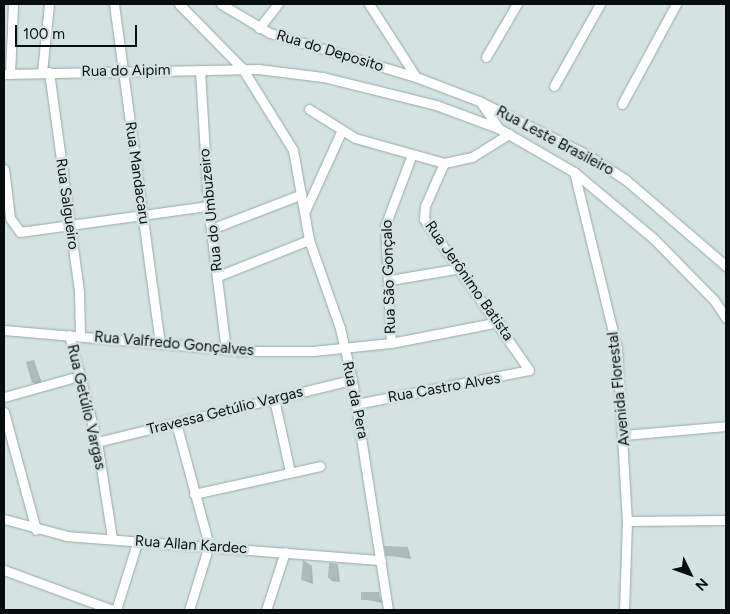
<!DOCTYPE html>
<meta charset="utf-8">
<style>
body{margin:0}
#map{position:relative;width:730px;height:614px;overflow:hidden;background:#d2e3e1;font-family:Figtree,sans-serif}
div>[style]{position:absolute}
.shadow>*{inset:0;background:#0003}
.building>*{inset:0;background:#abbcb9}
.roads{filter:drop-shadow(0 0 1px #98a9a6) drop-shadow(0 0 1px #98a9a6)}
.street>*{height:9px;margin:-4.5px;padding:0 4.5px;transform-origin:4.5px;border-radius:4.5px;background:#fff}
span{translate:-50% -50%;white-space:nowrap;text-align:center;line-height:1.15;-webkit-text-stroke:5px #d2e3e1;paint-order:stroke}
.street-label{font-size:15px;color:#080e0d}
.frame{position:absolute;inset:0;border:5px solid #080e0d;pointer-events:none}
.north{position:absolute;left:665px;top:549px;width:50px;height:50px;-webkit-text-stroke:4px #d2e3e1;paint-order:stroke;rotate:132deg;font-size:14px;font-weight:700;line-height:20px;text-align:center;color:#080e0d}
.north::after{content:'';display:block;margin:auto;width:18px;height:22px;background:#080e0d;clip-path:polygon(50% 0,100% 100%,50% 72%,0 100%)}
.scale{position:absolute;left:15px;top:25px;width:122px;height:22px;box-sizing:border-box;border:2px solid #080e0d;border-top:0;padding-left:6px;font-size:15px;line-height:18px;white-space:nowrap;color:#080e0d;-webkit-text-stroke:4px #d2e3e1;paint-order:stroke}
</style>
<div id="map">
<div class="shadow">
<div style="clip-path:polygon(34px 361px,42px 383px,36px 385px,33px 382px)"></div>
<div style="clip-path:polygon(408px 548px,411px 559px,387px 555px)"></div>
<div style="clip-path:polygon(304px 562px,312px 566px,313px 584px,302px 580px)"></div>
<div style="clip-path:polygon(338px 565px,340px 582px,332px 581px,329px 578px)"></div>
<div style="clip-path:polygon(378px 594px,383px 603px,362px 599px)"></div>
</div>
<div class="building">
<div style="clip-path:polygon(34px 360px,40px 380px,32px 383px,26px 362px)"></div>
<div style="clip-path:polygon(384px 546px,408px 547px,408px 557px,386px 556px)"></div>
<div style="clip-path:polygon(303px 560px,312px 566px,310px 581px,301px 580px)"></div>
<div style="clip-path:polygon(329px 563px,338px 564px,337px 579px,328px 578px)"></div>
<div style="clip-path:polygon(361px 592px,379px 592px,380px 600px,361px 600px)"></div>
</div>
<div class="roads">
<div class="street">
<div style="left:114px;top:4px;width:342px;rotate:82.3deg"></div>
<div style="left:179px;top:4px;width:90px;rotate:45.5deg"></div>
<div style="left:242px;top:68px;width:97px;rotate:58.1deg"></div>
<div style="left:293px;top:150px;width:91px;rotate:79.9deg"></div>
<div style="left:309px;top:240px;width:93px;rotate:70.6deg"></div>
<div style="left:340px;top:328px;width:53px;rotate:77deg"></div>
<div style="left:352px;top:380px;width:233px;rotate:81.1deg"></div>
<div style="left:221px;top:4px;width:57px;rotate:30.6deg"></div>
<div style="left:270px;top:33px;width:152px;rotate:16.8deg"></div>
<div style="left:416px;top:77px;width:67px;rotate:20.9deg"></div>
<div style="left:479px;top:101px;width:119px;rotate:26.4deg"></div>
<div style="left:586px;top:154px;width:48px;rotate:33deg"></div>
<div style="left:626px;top:180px;width:132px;rotate:40.7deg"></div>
<div style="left:369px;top:4px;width:87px;rotate:57.2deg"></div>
<div style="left:259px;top:28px;width:31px;rotate:-52deg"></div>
<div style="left:486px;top:57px;width:61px;rotate:-59.7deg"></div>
<div style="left:200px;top:70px;width:136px;rotate:86.6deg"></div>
<div style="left:208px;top:206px;width:145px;rotate:82.9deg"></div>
<div style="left:42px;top:72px;width:68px;rotate:-84.1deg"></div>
<div style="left:49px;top:72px;width:222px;rotate:82.2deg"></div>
<div style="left:79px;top:292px;width:44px;rotate:88.7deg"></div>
<div style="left:4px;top:74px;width:254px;rotate:-1.1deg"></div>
<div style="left:258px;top:69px;width:65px;rotate:7deg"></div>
<div style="left:323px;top:77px;width:116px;rotate:13.9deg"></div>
<div style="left:436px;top:105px;width:66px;rotate:20.4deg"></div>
<div style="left:498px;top:128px;width:88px;rotate:30.1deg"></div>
<div style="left:574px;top:172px;width:104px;rotate:39.9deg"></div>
<div style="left:654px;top:239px;width:86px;rotate:45.5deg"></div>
<div style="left:714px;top:300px;width:22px;rotate:56deg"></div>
<div style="left:10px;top:74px;width:70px;rotate:-87.5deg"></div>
<div style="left:554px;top:86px;width:94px;rotate:-60.7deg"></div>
<div style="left:481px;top:103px;width:29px;rotate:55deg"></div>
<div style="left:622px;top:104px;width:114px;rotate:-61.6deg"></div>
<div style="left:309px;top:109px;width:54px;rotate:32.2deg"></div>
<div style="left:355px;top:138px;width:92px;rotate:15.7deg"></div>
<div style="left:444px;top:163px;width:29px;rotate:-12deg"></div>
<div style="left:472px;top:157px;width:44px;rotate:-31.9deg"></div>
<div style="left:4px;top:169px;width:49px;rotate:83deg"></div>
<div style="left:10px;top:218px;width:17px;rotate:54deg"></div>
<div style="left:20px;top:232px;width:190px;rotate:-7.9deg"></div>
<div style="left:574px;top:172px;width:182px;rotate:76.3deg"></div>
<div style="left:617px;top:349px;width:172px;rotate:86.7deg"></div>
<div style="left:627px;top:521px;width:89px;rotate:91.9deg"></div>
<div style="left:305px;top:211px;width:87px;rotate:-65.5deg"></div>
<div style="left:211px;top:229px;width:97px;rotate:-21deg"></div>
<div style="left:218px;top:276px;width:98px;rotate:-21.6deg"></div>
<div style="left:390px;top:280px;width:72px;rotate:-9.6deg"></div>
<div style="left:4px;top:330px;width:239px;rotate:5deg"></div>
<div style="left:242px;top:351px;width:71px"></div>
<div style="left:313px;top:351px;width:78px;rotate:-5.9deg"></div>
<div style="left:391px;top:343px;width:110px;rotate:-11deg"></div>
<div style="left:69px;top:335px;width:111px;rotate:75.3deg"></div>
<div style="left:97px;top:442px;width:97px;rotate:81.1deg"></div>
<div style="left:391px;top:343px;width:117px;rotate:-92.9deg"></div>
<div style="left:385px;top:226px;width:74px;rotate:-69.4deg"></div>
<div style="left:4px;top:397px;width:78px;rotate:-15.6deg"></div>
<div style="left:274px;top:399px;width:75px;rotate:77.6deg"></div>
<div style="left:356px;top:404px;width:176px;rotate:-11.1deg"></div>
<div style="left:529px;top:370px;width:184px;rotate:-124.8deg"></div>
<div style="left:424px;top:219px;width:13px;rotate:-86deg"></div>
<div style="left:425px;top:206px;width:47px;rotate:-66.2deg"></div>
<div style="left:4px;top:412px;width:122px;rotate:74.8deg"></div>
<div style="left:176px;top:423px;width:126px;rotate:74.9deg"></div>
<div style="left:209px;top:545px;width:68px;rotate:107.1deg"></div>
<div style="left:624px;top:435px;width:102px;rotate:-5deg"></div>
<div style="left:97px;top:442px;width:262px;rotate:-13.7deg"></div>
<div style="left:194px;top:494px;width:129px;rotate:-12.5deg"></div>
<div style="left:4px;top:519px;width:65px;rotate:15.1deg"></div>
<div style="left:67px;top:536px;width:315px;rotate:4.4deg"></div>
<div style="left:627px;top:521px;width:99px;rotate:-0.6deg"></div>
<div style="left:4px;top:570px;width:116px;rotate:20.2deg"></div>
<div style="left:116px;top:610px;width:73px;rotate:-72.6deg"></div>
<div style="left:266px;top:610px;width:61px;rotate:-71.9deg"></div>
</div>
</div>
<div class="street-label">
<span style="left:330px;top:51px;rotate:17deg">Rua do Deposito</span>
<span style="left:126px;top:71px;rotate:-1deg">Rua do Aipim</span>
<span style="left:555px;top:141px;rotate:28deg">Rua Leste Brasileiro</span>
<span style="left:137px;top:173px;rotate:82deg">Rua Mandacaru</span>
<span style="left:67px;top:204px;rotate:82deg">Rua Salgueiro</span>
<span style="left:211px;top:210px;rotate:-96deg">Rua do Umbuzeiro</span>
<span style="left:389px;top:277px;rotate:-92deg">Rua São Gonçalo</span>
<span style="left:469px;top:281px;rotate:55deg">Rua Jerônimo Batista</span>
<span style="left:174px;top:344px;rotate:5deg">Rua Valfredo Gonçalves</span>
<span style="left:444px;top:388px;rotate:-10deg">Rua Castro Alves</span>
<span style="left:619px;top:389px;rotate:-96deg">Avenida Florestal</span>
<span style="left:355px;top:400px;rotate:78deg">Rua da Pera</span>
<span style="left:86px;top:407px;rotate:77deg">Rua Getúlio Vargas</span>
<span style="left:225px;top:411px;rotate:-14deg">Travessa Getúlio Vargas</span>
<span style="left:191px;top:545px;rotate:4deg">Rua Allan Kardec</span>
</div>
<div class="frame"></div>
<div class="north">N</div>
<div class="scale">100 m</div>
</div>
